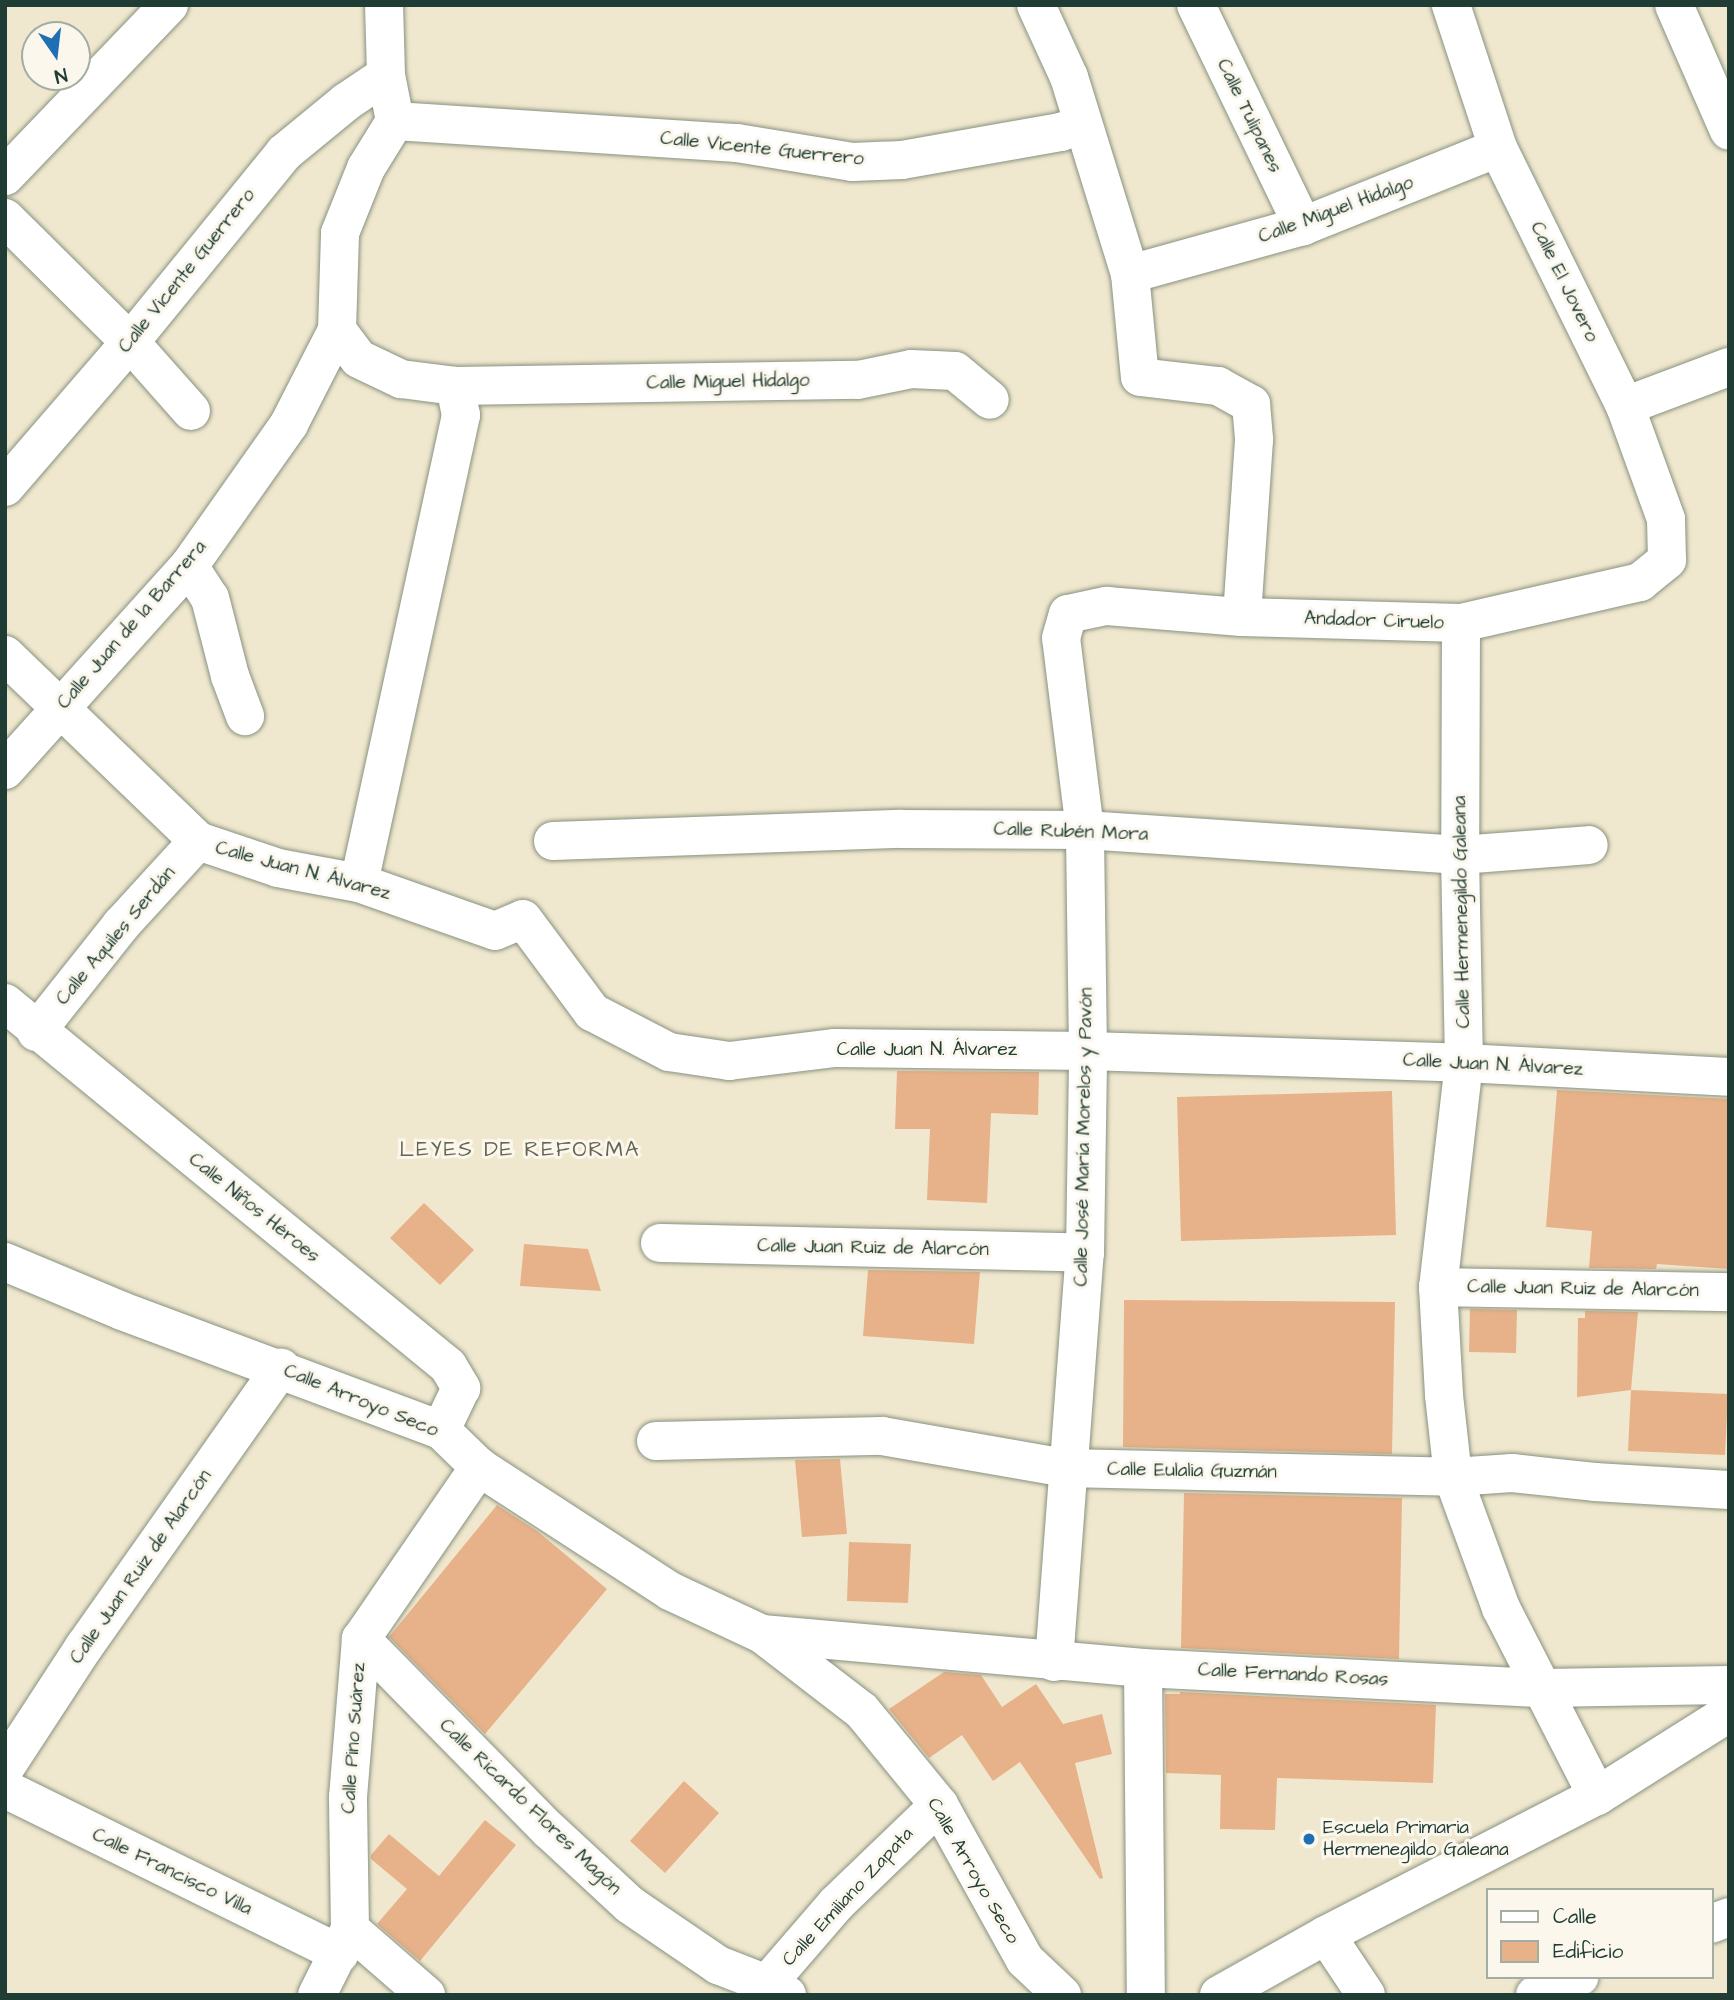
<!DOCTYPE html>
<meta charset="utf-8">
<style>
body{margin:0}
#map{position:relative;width:1734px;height:2000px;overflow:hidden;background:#f0e8ce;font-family:"Architects Daughter",sans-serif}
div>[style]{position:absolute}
.building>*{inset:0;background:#e7b189}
.roads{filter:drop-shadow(0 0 2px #889281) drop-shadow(0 0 2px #889281)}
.minor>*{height:38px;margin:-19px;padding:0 19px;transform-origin:19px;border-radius:19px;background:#fff}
.dots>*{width:19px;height:19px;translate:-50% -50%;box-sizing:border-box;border:4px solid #fbf7ec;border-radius:50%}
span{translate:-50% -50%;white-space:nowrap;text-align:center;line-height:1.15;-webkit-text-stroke:6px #fbf7ec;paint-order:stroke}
.street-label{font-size:19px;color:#1f3d34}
.poi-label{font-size:19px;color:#1f3d34}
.left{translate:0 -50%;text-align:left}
.neighbourhood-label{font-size:21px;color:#656652;letter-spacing:2px}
.frame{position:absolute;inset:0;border:7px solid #1f3d34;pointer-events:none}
.legend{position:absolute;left:1486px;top:1888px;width:228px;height:91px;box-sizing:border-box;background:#fbf7ec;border:2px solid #a3ada2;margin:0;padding:9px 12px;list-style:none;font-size:21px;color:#1f3d34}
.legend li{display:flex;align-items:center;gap:14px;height:35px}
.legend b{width:35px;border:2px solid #a3ada2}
.north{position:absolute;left:21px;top:21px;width:70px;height:70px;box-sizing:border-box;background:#fbf7ec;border:2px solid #a3ada2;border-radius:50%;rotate:166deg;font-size:19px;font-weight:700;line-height:28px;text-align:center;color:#1f3d34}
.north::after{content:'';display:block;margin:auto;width:24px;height:32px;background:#1f6fb2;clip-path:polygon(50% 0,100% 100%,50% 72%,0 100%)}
</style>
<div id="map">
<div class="building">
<div style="clip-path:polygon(897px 1071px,1039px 1072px,1038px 1115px,991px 1113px,987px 1203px,927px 1200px,930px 1129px,895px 1129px)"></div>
<div style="clip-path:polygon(1557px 1090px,1729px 1099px,1729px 1269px,1657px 1264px,1656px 1269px,1589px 1268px,1592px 1231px,1546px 1227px)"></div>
<div style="clip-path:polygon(1392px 1091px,1396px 1235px,1181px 1241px,1177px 1097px)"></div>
<div style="clip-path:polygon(424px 1203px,474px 1250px,440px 1285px,390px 1238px)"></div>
<div style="clip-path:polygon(524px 1244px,588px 1249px,601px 1291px,520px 1286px)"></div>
<div style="clip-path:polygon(868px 1270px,980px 1272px,974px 1344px,863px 1336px)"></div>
<div style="clip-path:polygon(1124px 1300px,1395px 1302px,1392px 1454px,1123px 1447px)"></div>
<div style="clip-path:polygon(1470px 1309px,1517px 1310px,1516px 1353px,1469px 1352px)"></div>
<div style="clip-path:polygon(1585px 1311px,1638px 1312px,1631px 1390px,1577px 1397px,1578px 1318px,1585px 1318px)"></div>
<div style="clip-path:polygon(1631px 1390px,1728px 1394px,1725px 1455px,1628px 1451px)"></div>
<div style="clip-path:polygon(840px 1459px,847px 1534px,802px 1537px,795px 1460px)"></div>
<div style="clip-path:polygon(1184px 1493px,1402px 1498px,1399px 1659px,1181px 1648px)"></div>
<div style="clip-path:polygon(497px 1505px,537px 1531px,607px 1589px,485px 1734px,389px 1637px)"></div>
<div style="clip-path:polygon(849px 1542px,911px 1544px,908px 1603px,847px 1601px)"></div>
<div style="clip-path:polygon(944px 1672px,981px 1675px,1002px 1707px,1036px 1684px,1063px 1724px,1102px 1714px,1112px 1754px,1075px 1763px,1103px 1878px,1100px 1879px,1020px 1762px,993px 1781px,962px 1735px,929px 1758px,889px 1709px)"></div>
<div style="clip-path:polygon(1180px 1692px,1436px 1705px,1433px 1783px,1277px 1778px,1275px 1830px,1220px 1829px,1221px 1775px,1166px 1773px,1165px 1694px,1180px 1694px)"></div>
<div style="clip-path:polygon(684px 1781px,719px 1813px,665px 1873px,630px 1841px)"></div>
<div style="clip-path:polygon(485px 1820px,516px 1845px,420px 1961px,377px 1924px,407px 1889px,371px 1859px,371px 1855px,389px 1834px,439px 1876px)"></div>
</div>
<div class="roads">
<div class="minor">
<div style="left:1036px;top:5px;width:79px;rotate:65.4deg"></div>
<div style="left:1069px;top:77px;width:206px;rotate:72.8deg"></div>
<div style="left:1130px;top:274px;width:103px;rotate:84.5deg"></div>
<div style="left:1140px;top:377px;width:79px;rotate:6.6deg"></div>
<div style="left:1218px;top:386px;width:38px;rotate:29deg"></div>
<div style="left:1251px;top:404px;width:36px;rotate:85deg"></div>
<div style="left:1254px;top:440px;width:177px;rotate:93.9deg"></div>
<div style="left:1196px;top:5px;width:246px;rotate:64.2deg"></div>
<div style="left:1674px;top:5px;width:137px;rotate:66.4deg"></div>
<div style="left:395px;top:121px;width:343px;rotate:3.7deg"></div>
<div style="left:737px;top:143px;width:117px;rotate:9.4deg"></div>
<div style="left:852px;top:162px;width:50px;rotate:-2.3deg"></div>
<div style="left:902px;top:160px;width:161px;rotate:-10deg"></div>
<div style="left:1061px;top:132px;width:22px;rotate:-21deg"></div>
<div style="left:5px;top:176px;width:237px;rotate:-46.2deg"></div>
<div style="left:5px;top:218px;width:176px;rotate:44.8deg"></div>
<div style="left:130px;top:342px;width:92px;rotate:48.5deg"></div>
<div style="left:1130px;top:274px;width:180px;rotate:-15.5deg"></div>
<div style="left:1303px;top:226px;width:210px;rotate:-21.8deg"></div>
<div style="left:337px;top:330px;width:36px;rotate:53deg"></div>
<div style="left:359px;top:359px;width:47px;rotate:25.5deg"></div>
<div style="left:401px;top:379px;width:54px;rotate:7.4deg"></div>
<div style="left:455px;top:386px;width:403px;rotate:-0.9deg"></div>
<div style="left:858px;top:380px;width:54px;rotate:-11.7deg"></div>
<div style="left:911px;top:369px;width:44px;rotate:2.6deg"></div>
<div style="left:955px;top:371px;width:45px;rotate:39.6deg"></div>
<div style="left:1625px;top:406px;width:111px;rotate:-20.6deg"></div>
<div style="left:5px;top:487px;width:191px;rotate:-49.2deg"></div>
<div style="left:130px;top:342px;width:244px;rotate:-50.8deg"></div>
<div style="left:284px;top:153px;width:80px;rotate:-39.4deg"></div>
<div style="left:346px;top:102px;width:48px;rotate:-34deg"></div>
<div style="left:189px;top:566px;width:38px;rotate:57deg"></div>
<div style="left:210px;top:598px;width:81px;rotate:75.6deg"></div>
<div style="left:230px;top:676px;width:43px;rotate:69.4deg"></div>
<div style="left:1461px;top:623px;width:232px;rotate:90.2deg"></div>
<div style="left:1460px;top:855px;width:208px;rotate:88.9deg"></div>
<div style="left:1464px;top:1063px;width:226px;rotate:96.6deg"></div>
<div style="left:1438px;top:1287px;width:108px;rotate:86.8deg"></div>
<div style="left:1444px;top:1395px;width:82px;rotate:83.7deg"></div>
<div style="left:1453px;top:1477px;width:140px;rotate:69.9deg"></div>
<div style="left:1501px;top:1608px;width:211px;rotate:62.9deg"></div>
<div style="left:5px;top:655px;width:268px;rotate:43.9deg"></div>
<div style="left:198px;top:841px;width:84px;rotate:18.6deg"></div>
<div style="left:278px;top:868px;width:82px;rotate:10.5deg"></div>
<div style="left:359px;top:883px;width:144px;rotate:19.4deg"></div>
<div style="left:495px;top:931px;width:30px;rotate:-23deg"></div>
<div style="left:523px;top:919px;width:116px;rotate:53.4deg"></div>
<div style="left:592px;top:1012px;width:87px;rotate:27.5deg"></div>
<div style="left:669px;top:1052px;width:61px;rotate:8.5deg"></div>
<div style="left:729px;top:1061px;width:107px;rotate:-7deg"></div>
<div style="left:835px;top:1048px;width:253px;rotate:0.7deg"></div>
<div style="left:1088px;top:1051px;width:376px;rotate:1.8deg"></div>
<div style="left:1464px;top:1063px;width:265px;rotate:3deg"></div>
<div style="left:5px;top:770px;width:275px;rotate:-48deg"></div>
<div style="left:189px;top:566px;width:174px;rotate:-54.8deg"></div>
<div style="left:289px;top:424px;width:106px;rotate:-62.9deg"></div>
<div style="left:337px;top:330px;width:97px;rotate:-88.2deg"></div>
<div style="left:340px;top:233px;width:70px;rotate:-68.2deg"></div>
<div style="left:366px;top:168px;width:55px;rotate:-58.3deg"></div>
<div style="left:395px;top:121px;width:47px;rotate:-101.1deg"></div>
<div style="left:386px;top:75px;width:70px;rotate:-91.6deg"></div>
<div style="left:553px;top:841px;width:348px;rotate:-2deg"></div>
<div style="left:901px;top:829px;width:184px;rotate:0.3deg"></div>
<div style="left:1085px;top:830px;width:376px;rotate:3.8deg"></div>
<div style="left:1460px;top:855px;width:129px;rotate:-4.4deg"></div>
<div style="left:359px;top:883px;width:479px;rotate:-77.7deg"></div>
<div style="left:461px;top:415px;width:30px;rotate:-102deg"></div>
<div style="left:5px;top:1003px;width:573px;rotate:39.33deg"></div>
<div style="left:448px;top:1366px;width:26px;rotate:59deg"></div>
<div style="left:461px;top:1388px;width:47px;rotate:115.5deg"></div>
<div style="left:36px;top:1032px;width:137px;rotate:-51.5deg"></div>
<div style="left:121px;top:925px;width:114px;rotate:-47.5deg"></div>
<div style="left:660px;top:1243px;width:425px;rotate:1.3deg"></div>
<div style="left:5px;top:1262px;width:127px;rotate:22.7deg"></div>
<div style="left:122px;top:1311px;width:340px;rotate:20.5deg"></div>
<div style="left:441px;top:1430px;width:53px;rotate:44.2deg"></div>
<div style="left:479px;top:1467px;width:228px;rotate:33deg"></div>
<div style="left:670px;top:1591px;width:102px;rotate:25.1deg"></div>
<div style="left:762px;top:1634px;width:383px;rotate:5.1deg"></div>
<div style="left:1143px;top:1668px;width:400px;rotate:2.9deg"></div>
<div style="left:1542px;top:1688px;width:187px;rotate:-0.9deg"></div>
<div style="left:1438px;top:1287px;width:291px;rotate:1deg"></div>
<div style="left:656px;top:1441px;width:226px;rotate:-1.3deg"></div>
<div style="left:882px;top:1436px;width:187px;rotate:9.9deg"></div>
<div style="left:1066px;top:1468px;width:387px;rotate:1.3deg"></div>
<div style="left:1453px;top:1477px;width:59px;rotate:-3.9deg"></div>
<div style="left:1512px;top:1473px;width:83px;rotate:6.2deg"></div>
<div style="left:1595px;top:1482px;width:134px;rotate:3.4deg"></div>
<div style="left:762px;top:1634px;width:126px;rotate:37.6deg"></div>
<div style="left:862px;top:1711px;width:122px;rotate:50.7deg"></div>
<div style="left:939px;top:1805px;width:177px;rotate:61deg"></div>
<div style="left:1025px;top:1960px;width:51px;rotate:43.4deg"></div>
<div style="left:361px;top:1639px;width:268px;rotate:45.5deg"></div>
<div style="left:549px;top:1830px;width:110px;rotate:42.8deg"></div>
<div style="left:630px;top:1905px;width:107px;rotate:34.3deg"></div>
<div style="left:718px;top:1965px;width:53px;rotate:21.2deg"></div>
<div style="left:767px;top:1984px;width:23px;rotate:29deg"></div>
<div style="left:1054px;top:1662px;width:410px;rotate:-85.7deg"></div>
<div style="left:1085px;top:1253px;width:202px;rotate:-89.1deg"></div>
<div style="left:1088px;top:1051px;width:221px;rotate:-90.8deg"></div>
<div style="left:1085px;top:830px;width:193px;rotate:-97.1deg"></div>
<div style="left:1061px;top:638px;width:25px;rotate:-74deg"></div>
<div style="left:1068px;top:614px;width:40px;rotate:-12deg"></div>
<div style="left:1107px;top:606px;width:135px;rotate:4.7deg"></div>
<div style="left:1242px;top:617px;width:219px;rotate:1.6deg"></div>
<div style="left:1461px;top:623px;width:184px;rotate:-12.9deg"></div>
<div style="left:1640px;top:582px;width:35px;rotate:-39deg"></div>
<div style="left:1667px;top:560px;width:41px;rotate:-91.4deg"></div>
<div style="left:1666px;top:519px;width:120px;rotate:-109.9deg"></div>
<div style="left:1625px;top:406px;width:288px;rotate:-116.2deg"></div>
<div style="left:1498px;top:148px;width:151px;rotate:-108.2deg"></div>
<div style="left:1143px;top:1668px;width:327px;rotate:89.5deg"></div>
<div style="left:5px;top:1768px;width:145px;rotate:-56.9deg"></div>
<div style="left:84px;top:1647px;width:342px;rotate:-54.8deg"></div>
<div style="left:5px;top:1789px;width:373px;rotate:26.2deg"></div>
<div style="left:1711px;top:1924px;width:19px;rotate:-21deg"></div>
<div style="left:350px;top:1929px;width:101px;rotate:41deg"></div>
<div style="left:1326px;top:1935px;width:72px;rotate:56.3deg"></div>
<div style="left:317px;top:1995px;width:74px;rotate:-63.4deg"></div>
<div style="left:350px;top:1929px;width:132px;rotate:-90.9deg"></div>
<div style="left:348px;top:1797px;width:159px;rotate:-85.3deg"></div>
<div style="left:361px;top:1639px;width:209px;rotate:-55.5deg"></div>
<div style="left:771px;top:1995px;width:12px;rotate:-110deg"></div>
<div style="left:767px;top:1984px;width:106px;rotate:-49.2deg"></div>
<div style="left:836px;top:1904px;width:143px;rotate:-43.9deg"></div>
<div style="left:1219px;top:1995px;width:123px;rotate:-29.3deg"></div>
<div style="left:1326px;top:1935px;width:305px;rotate:-27.2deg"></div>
<div style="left:1597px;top:1796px;width:156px;rotate:-32.2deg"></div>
<div style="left:1535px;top:1995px;width:48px;rotate:-22.2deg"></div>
</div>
</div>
<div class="dots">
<div style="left:1309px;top:1839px;background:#1f6fb2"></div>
</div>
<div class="street-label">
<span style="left:1249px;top:116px;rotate:64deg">Calle Tulipanes</span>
<span style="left:762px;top:149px;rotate:6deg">Calle Vicente Guerrero</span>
<span style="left:1336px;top:210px;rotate:-20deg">Calle Miguel Hidalgo</span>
<span style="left:187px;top:271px;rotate:-51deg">Calle Vicente Guerrero</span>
<span style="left:1564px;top:282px;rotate:64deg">Calle El Jovero</span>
<span style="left:728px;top:382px;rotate:-1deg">Calle Miguel Hidalgo</span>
<span style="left:1374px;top:621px;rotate:2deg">Andador Ciruelo</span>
<span style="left:132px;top:625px;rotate:-49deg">Calle Juan de la Barrera</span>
<span style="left:1071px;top:832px;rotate:2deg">Calle Rubén Mora</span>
<span style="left:303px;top:871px;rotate:15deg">Calle Juan N. Álvarez</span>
<span style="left:1462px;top:912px;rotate:-91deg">Calle Hermenegildo Galeana</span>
<span style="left:116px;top:936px;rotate:-50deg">Calle Aquiles Serdán</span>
<span style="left:927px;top:1050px">Calle Juan N. Álvarez</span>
<span style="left:1493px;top:1065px;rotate:3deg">Calle Juan N. Álvarez</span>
<span style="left:1084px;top:1137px;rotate:-89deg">Calle José María Morelos y Pavón</span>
<span style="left:254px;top:1208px;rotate:39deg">Calle Niños Héroes</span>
<span style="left:873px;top:1248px;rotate:1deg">Calle Juan Ruiz de Alarcón</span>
<span style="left:1583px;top:1289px;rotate:1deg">Calle Juan Ruiz de Alarcón</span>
<span style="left:361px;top:1401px;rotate:22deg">Calle Arroyo Seco</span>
<span style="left:1192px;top:1471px;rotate:1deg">Calle Eulalia Guzmán</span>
<span style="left:141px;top:1567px;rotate:-55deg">Calle Juan Ruiz de Alarcón</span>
<span style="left:1293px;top:1675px;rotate:3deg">Calle Fernando Rosas</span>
<span style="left:354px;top:1738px;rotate:-86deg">Calle Pino Suárez</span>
<span style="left:530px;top:1807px;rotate:44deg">Calle Ricardo Flores Magón</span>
<span style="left:973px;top:1871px;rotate:60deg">Calle Arroyo Seco</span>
<span style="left:172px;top:1872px;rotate:26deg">Calle Francisco Villa</span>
<span style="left:848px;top:1897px;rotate:-47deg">Calle Emiliano Zapata</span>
</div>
<div class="poi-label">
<span class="left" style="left:1323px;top:1839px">Escuela Primaria<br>Hermenegildo Galeana</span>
</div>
<div class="neighbourhood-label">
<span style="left:520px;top:1150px">LEYES DE REFORMA</span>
</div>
<div class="frame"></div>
<ul class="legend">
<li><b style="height:9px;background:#fff"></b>Calle</li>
<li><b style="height:19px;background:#e7b189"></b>Edificio</li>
</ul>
<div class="north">N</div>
</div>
